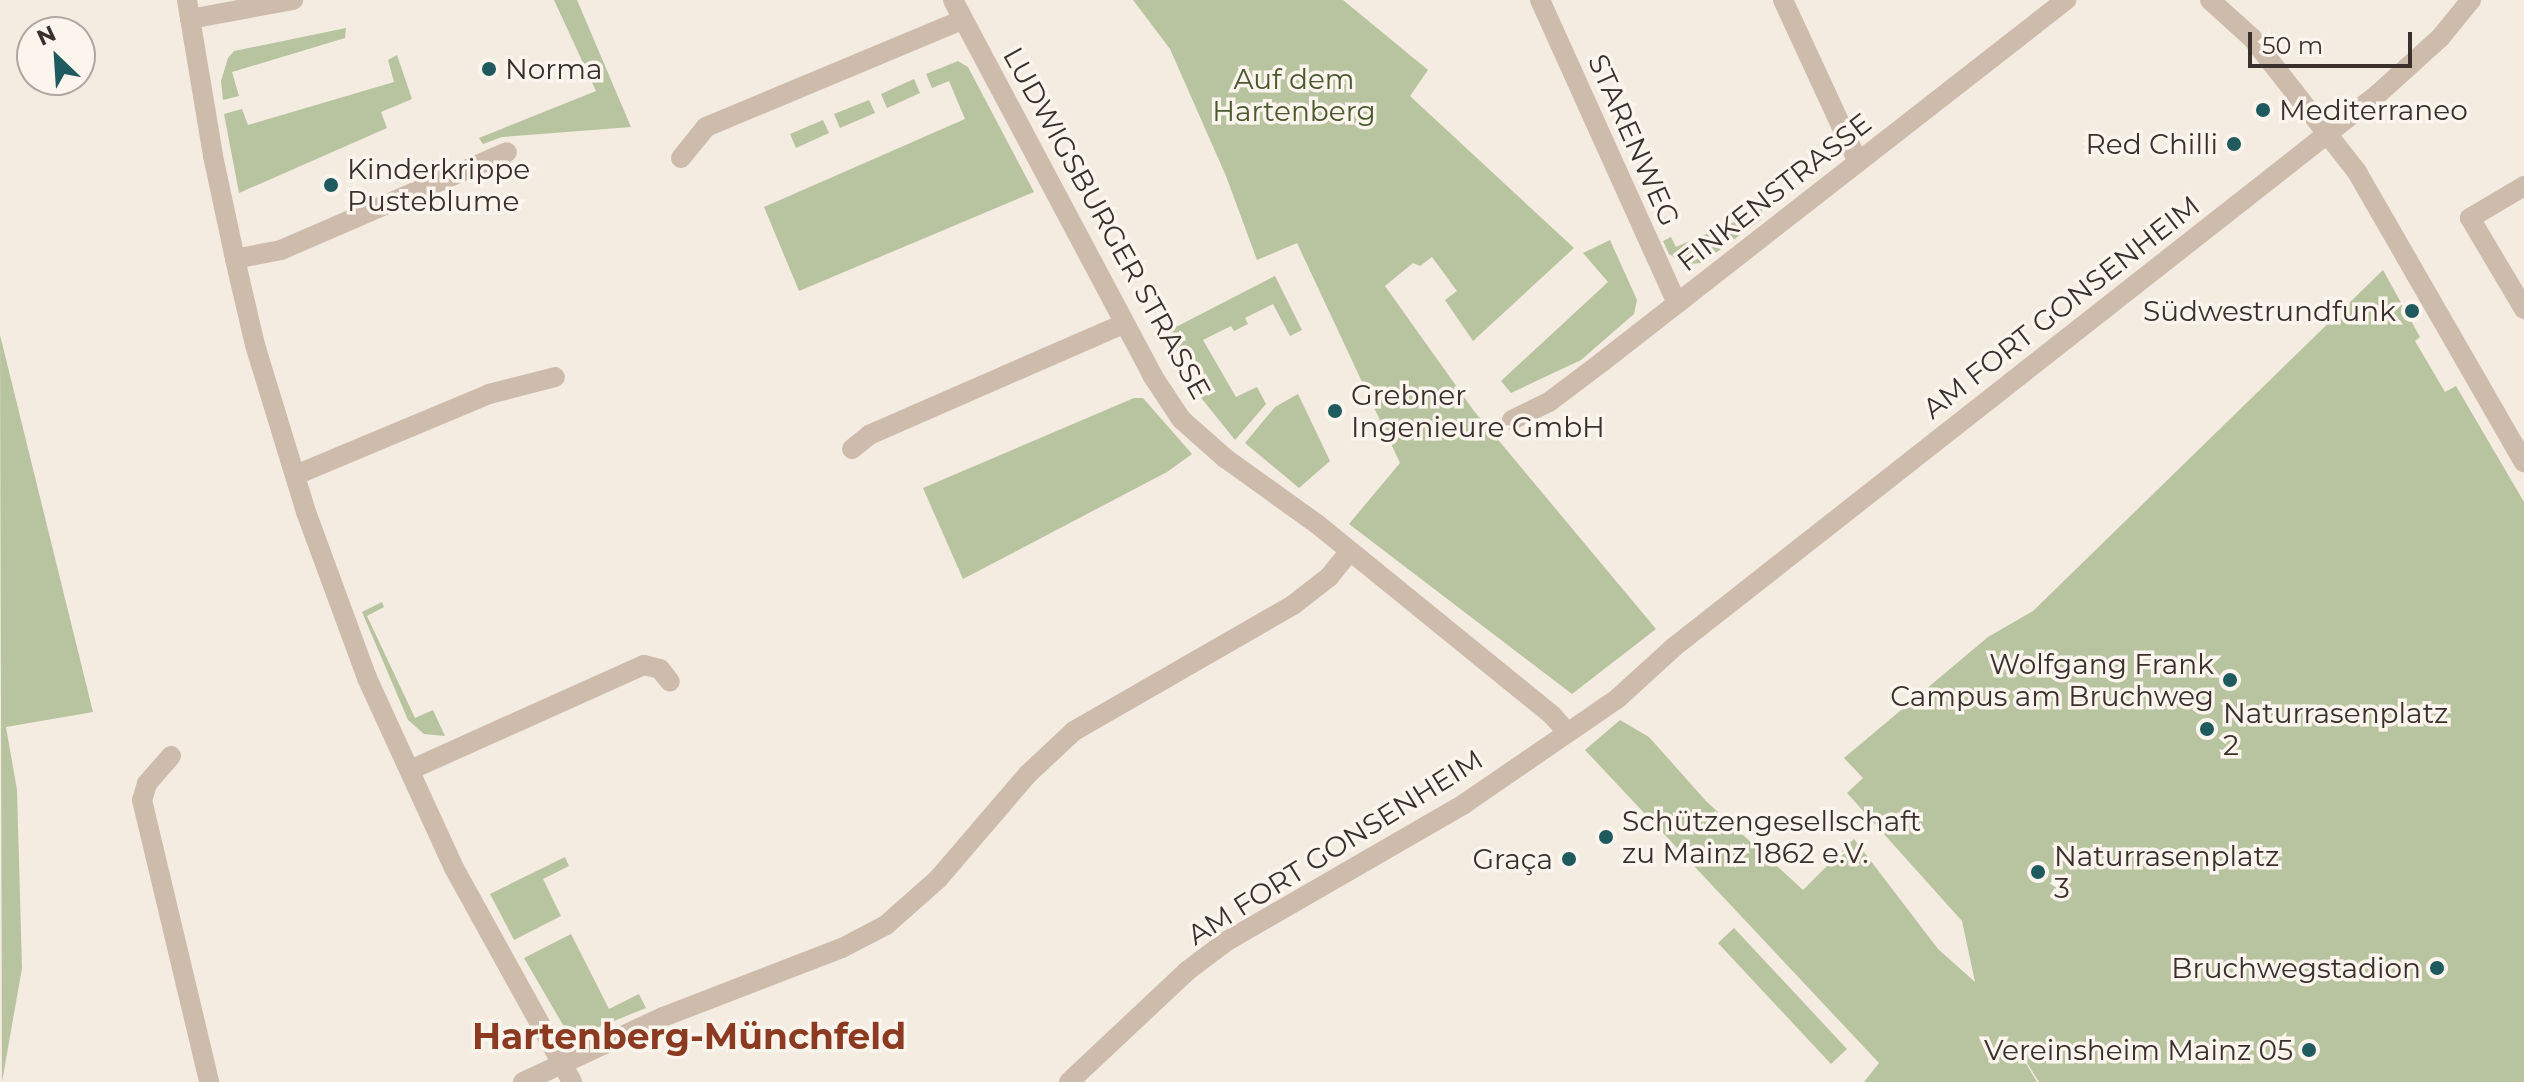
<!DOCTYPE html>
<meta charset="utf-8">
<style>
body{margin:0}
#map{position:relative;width:2524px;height:1082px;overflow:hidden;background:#f4ebe1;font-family:Montserrat,sans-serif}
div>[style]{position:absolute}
.green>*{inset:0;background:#b8c4a0}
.minor>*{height:20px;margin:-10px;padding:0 10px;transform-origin:10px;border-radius:10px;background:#cdbbac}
.dots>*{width:22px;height:22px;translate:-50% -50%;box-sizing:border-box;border:4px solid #fbf5ee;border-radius:50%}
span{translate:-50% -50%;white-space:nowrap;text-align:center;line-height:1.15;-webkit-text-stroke:7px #fbf5ee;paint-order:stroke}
.poi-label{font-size:28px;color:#3b302b}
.left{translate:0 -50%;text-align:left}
.right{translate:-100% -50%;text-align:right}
.park-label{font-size:28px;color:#4a5a2e}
.street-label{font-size:28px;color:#3b302b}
.district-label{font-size:36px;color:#8c3b22;font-weight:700}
.north{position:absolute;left:16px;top:16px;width:80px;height:80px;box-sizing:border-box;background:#fbf5ee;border:2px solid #aea6a0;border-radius:50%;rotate:335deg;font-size:22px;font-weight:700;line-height:32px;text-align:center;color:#3b302b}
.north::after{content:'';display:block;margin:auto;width:28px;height:36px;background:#1f5a5e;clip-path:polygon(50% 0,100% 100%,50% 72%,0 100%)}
.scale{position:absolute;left:2248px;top:32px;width:164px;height:36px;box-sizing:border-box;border:4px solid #3b302b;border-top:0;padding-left:10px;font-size:24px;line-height:28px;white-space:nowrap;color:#3b302b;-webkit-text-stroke:6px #fbf5ee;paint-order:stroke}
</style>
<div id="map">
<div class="green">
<div style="clip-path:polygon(554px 0,577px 0,631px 127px,502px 137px,483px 144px,479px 138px,596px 91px)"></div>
<div style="clip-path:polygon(1133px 0,1343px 0,1428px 70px,1410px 96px,1574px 248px,1473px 341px,1445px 300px,1457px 291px,1432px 257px,1420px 266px,1413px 263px,1385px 286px,1474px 411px,1656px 629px,1572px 694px,1349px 524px,1400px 463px,1297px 243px,1257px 260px,1226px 176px,1170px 49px)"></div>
<div style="clip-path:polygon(346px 28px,345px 38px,232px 72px,239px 96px,223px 100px,221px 81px,228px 58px,234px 51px)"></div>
<div style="clip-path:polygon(397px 55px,412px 99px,381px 112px,387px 128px,239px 193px,224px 114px,242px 109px,248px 125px,394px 82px,388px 60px)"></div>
<div style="clip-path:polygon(958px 61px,968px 67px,1034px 192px,799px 291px,764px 207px,965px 119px,949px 81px,932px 88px,926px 74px)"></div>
<div style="clip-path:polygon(914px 79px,920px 93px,887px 108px,881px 94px)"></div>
<div style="clip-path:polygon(869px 100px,875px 113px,840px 128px,834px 114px)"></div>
<div style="clip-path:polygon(823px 120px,829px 133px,796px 148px,790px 134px)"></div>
<div style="clip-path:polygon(1754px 202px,1762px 208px,1762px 219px,1702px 263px,1685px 264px,1669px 254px,1663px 241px,1671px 237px,1676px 247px,1739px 220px,1735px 211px)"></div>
<div style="clip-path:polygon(1610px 240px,1637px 300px,1634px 314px,1581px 360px,1511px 393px,1501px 381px,1608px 282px,1583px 253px)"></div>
<div style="clip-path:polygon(2383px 270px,2420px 337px,2415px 341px,2445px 392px,2456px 386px,2524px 502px,2524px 1082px,2039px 1082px,2008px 1033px,2037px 1082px,1864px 1082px,1879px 1063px,1585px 750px,1620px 720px,1649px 737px,1706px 801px,1803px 890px,1854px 839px,1938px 949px,1975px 982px,1962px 921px,1847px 793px,1863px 778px,1844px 758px,1988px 637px,2033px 611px)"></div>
<div style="clip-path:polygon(1275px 276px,1302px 330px,1290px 336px,1273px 304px,1245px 318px,1248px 324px,1234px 331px,1231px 326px,1203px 340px,1236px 397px,1257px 387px,1266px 404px,1235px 440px,1190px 384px,1177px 361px,1170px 330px)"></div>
<div style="clip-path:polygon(0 335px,93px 712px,6px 727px,17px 790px,22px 968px,2px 1082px)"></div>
<div style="clip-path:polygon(1298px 394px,1330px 461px,1299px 488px,1245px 443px,1275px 407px)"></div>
<div style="clip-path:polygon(1134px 398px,1143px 398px,1192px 454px,1167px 472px,963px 579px,923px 488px)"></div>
<div style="clip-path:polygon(382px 602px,384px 607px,367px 616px,415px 718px,433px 710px,445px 736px,424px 734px,408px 720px,362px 612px)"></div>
<div style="clip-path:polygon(565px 857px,569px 866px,543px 879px,561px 916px,514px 940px,490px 894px)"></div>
<div style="clip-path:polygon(1734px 928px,1847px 1049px,1831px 1064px,1718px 943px)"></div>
<div style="clip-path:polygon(571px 934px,609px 1009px,639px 994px,646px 1008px,589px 1031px,563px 1025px,524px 958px)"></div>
</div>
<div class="minor">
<div style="left:187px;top:0;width:158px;rotate:80.5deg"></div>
<div style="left:213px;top:156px;width:105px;rotate:77.9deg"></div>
<div style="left:235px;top:259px;width:88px;rotate:76.9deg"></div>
<div style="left:255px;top:345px;width:175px;rotate:73deg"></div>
<div style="left:306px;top:512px;width:177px;rotate:69.8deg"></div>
<div style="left:367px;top:678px;width:209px;rotate:65.4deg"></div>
<div style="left:454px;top:868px;width:244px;rotate:61.1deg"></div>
<div style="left:953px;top:0;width:425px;rotate:62deg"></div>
<div style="left:1152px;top:375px;width:53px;rotate:56.6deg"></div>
<div style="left:1181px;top:419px;width:59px;rotate:41.6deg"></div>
<div style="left:1225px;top:458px;width:113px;rotate:35.7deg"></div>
<div style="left:1317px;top:524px;width:304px;rotate:39.1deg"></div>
<div style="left:1553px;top:716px;width:20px;rotate:49deg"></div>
<div style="left:1540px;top:0;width:333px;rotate:65.7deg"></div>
<div style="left:1783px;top:0;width:179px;rotate:65.2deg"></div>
<div style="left:2210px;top:0;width:57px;rotate:42.1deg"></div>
<div style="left:2252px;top:38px;width:170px;rotate:51.9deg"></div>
<div style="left:2357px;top:172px;width:335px;rotate:60.1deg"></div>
<div style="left:190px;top:19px;width:105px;rotate:-10.5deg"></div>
<div style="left:681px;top:158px;width:40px;rotate:-51deg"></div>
<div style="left:706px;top:127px;width:277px;rotate:-22.7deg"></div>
<div style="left:2524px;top:186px;width:63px;rotate:149.3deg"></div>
<div style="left:2470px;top:218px;width:106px;rotate:59.3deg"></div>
<div style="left:235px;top:259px;width:47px;rotate:-11.1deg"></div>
<div style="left:281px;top:250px;width:246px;rotate:-23.4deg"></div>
<div style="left:1512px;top:420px;width:41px;rotate:-25.9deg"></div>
<div style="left:1549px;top:402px;width:66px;rotate:-37deg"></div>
<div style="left:1602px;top:362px;width:589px;rotate:-37.96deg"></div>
<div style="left:852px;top:449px;width:22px;rotate:-39deg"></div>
<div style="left:869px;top:435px;width:279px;rotate:-23.6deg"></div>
<div style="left:298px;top:474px;width:207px;rotate:-22.7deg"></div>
<div style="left:489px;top:394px;width:68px;rotate:-14.4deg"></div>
<div style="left:171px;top:756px;width:37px;rotate:131deg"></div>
<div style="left:147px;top:784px;width:17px;rotate:107deg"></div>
<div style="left:142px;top:800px;width:290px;rotate:76.6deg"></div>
<div style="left:410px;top:770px;width:256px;rotate:-24.2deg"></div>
<div style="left:644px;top:665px;width:16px;rotate:14deg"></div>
<div style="left:660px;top:669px;width:16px;rotate:52deg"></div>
<div style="left:523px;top:1082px;width:154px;rotate:-24.9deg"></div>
<div style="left:663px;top:1017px;width:192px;rotate:-21.1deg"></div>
<div style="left:842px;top:948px;width:50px;rotate:-27.6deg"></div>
<div style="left:886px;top:925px;width:69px;rotate:-41.5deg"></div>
<div style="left:938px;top:879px;width:138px;rotate:-49.4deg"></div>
<div style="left:1028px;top:774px;width:63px;rotate:-43.1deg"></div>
<div style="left:1074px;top:731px;width:253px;rotate:-29.9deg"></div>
<div style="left:1293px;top:605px;width:46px;rotate:-37.9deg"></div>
<div style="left:1329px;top:577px;width:32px;rotate:-51deg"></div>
<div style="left:1069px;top:1082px;width:162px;rotate:-43.2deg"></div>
<div style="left:1187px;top:971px;width:50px;rotate:-36.9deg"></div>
<div style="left:1227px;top:941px;width:274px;rotate:-30deg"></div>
<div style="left:1464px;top:804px;width:186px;rotate:-34.5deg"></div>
<div style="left:1617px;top:699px;width:77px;rotate:-42.4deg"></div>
<div style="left:1674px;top:647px;width:895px;rotate:-38.15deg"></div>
<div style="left:2378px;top:94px;width:84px;rotate:-42.1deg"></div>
<div style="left:2440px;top:38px;width:49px;rotate:-50.8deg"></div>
</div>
<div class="dots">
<div style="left:489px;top:69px;background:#1f5a5e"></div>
<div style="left:2263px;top:110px;background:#1f5a5e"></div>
<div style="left:2234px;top:144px;background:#1f5a5e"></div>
<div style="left:331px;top:185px;background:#1f5a5e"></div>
<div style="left:2412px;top:311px;background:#1f5a5e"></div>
<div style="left:1335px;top:411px;background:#1f5a5e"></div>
<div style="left:2230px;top:680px;background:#1f5a5e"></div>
<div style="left:2207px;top:729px;background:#1f5a5e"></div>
<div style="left:1606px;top:837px;background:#1f5a5e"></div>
<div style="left:1569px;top:859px;background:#1f5a5e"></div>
<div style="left:2038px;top:872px;background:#1f5a5e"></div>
<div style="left:2437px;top:968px;background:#1f5a5e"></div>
<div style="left:2309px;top:1050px;background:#1f5a5e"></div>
</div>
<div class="poi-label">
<span class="left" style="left:505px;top:69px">Norma</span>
<span class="left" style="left:2279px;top:110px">Mediterraneo</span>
<span class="right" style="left:2218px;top:144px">Red Chilli</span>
<span class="left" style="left:347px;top:185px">Kinderkrippe<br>Pusteblume</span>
<span class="right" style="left:2396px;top:311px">Südwestrundfunk</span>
<span class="left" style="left:1351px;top:411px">Grebner<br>Ingenieure GmbH</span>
<span class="right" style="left:2214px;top:680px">Wolfgang Frank<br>Campus am Bruchweg</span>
<span class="left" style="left:2223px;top:729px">Naturrasenplatz<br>2</span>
<span class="left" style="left:1622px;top:837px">Schützengesellschaft<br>zu Mainz 1862 e.V.</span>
<span class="left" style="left:2054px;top:872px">Naturrasenplatz<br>3</span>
<span class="right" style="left:1553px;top:859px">Graça</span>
<span class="right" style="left:2421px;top:968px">Bruchwegstadion</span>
<span class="right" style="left:2293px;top:1050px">Vereinsheim Mainz 05</span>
</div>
<div class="park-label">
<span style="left:1294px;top:95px">Auf dem<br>Hartenberg</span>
</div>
<div class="street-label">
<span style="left:1634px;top:140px;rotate:66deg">STARENWEG</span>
<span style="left:1774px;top:192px;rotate:-38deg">FINKENSTRASSE</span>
<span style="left:1107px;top:223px;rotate:61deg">LUDWIGSBURGER STRASSE</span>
<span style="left:2061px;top:307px;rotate:-38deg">AM FORT GONSENHEIM</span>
<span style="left:1335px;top:847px;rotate:-32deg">AM FORT GONSENHEIM</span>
</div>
<div class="district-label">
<span style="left:689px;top:1037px">Hartenberg-Münchfeld</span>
</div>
<div class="north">N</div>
<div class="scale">50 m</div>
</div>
